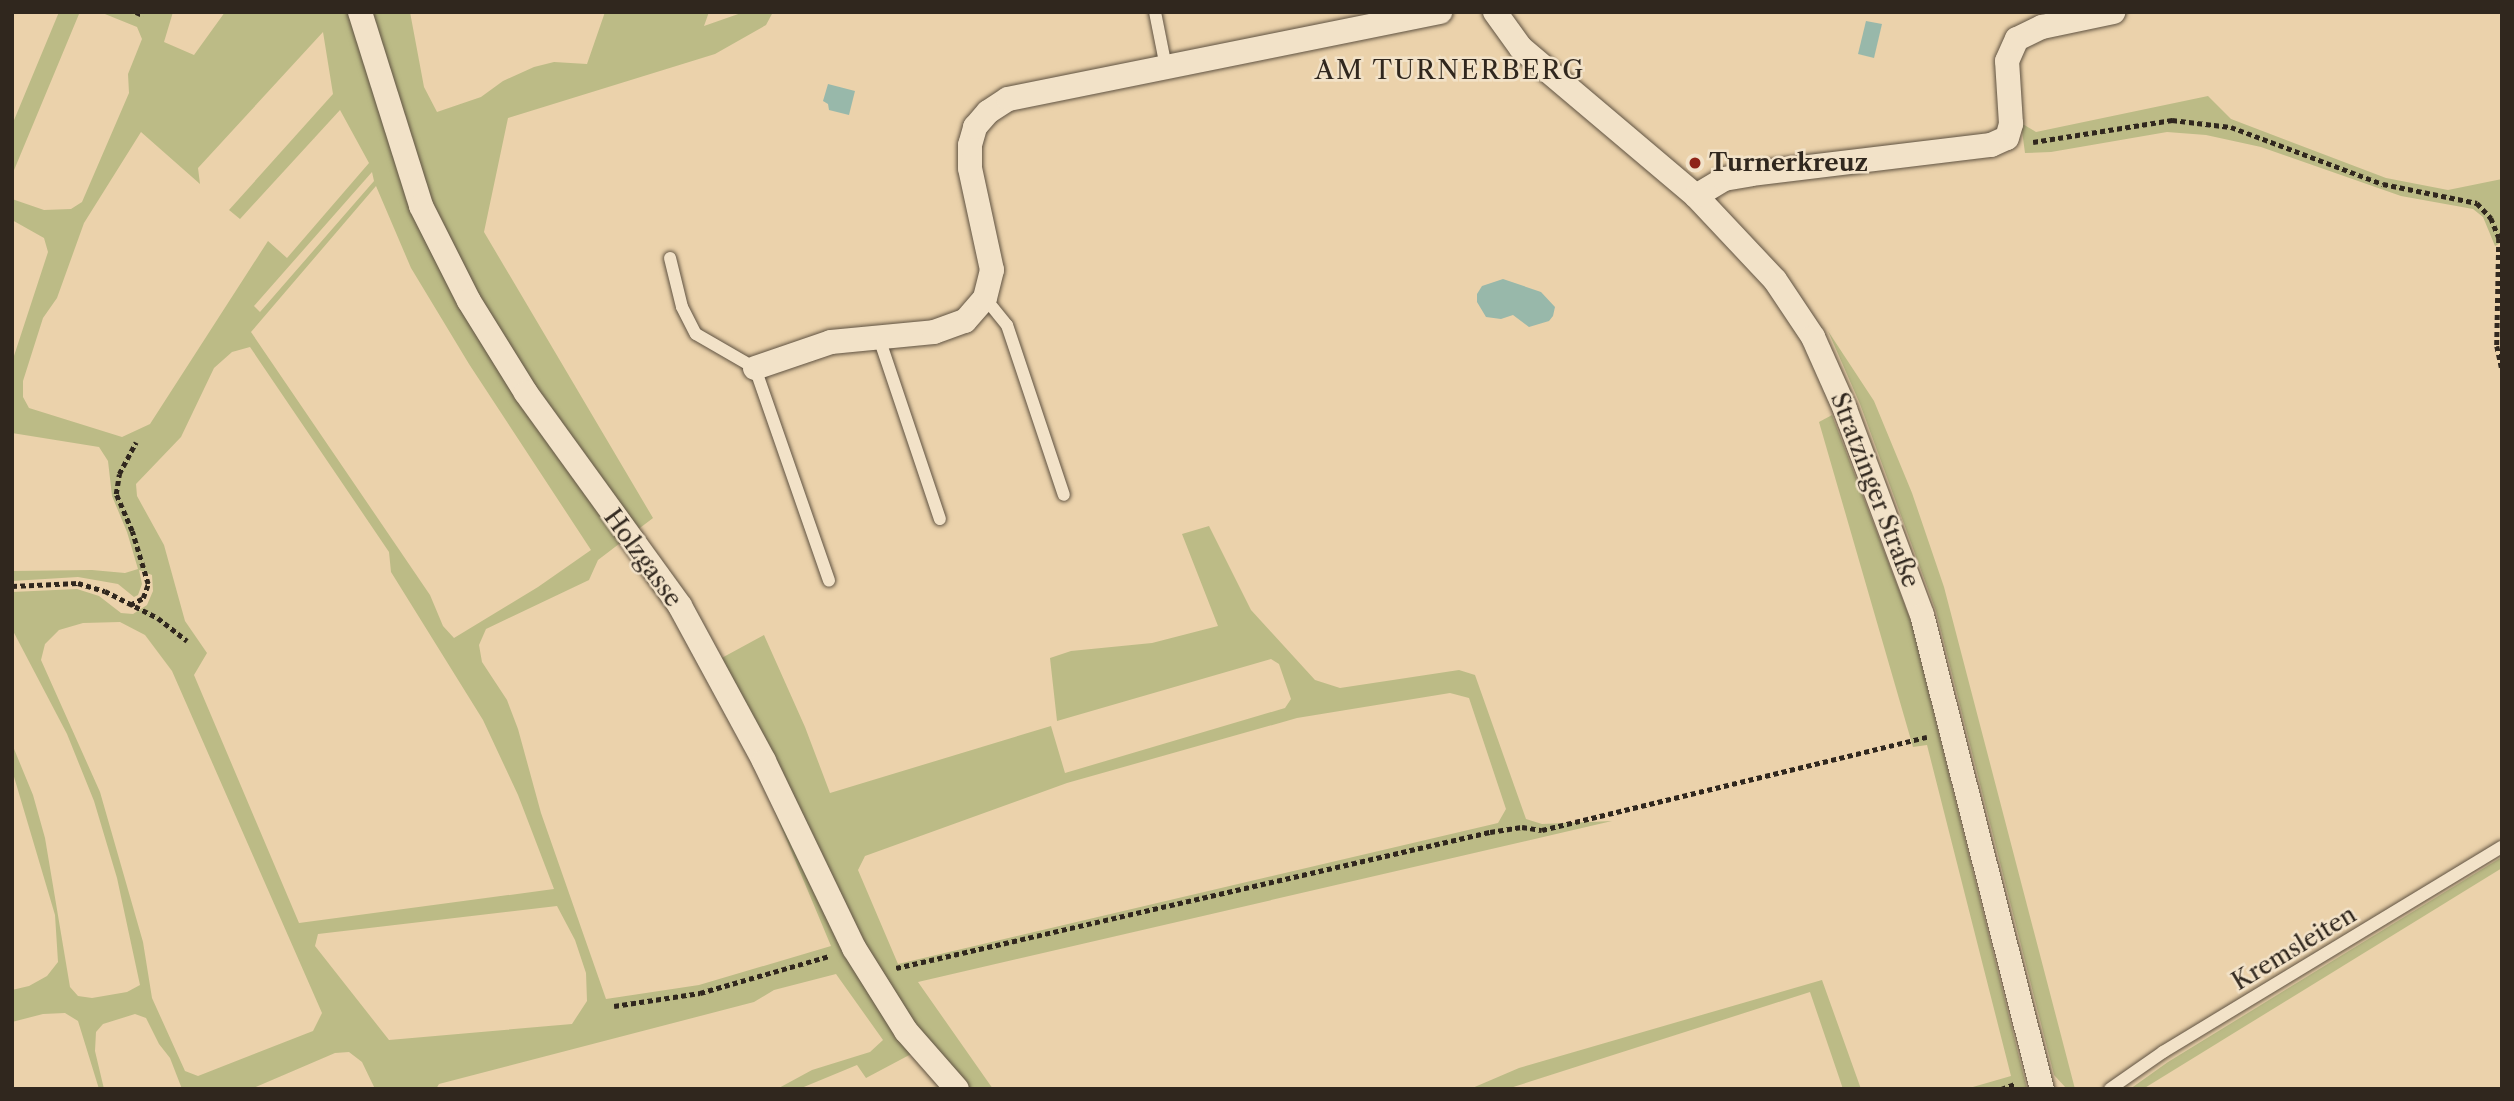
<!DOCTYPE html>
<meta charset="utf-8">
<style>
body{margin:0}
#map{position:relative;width:2514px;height:1101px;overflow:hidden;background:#ebd2ab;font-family:"Libre Caslon Text",serif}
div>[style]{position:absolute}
.green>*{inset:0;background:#bcbb86}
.water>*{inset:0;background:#98b8aa}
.path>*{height:4.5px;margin-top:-2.25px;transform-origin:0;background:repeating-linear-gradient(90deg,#30271e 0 5px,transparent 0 8.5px)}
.roads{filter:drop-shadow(0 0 2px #5f5241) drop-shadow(0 0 2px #5f5241)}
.lane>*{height:12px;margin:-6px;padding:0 6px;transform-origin:6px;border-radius:6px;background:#f2e2c8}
.street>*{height:24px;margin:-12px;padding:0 12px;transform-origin:12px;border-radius:12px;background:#f2e2c8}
.dots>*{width:19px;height:19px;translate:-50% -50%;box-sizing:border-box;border:4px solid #f2e2c8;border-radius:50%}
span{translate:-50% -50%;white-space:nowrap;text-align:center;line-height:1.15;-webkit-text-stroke:5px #f2e2c8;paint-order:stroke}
.poi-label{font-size:24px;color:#30271e;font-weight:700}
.left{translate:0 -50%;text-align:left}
.street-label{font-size:24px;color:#30271e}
.neighbourhood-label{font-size:26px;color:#30271e;letter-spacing:2px}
.frame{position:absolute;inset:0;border:14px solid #30271e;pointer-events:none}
</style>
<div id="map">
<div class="green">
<div style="clip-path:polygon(59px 12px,83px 12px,79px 14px,12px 175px,12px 125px)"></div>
<div style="clip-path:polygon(evenodd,100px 12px,173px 12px,164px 42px,194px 55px,225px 12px,410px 12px,424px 87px,437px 112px,481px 97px,503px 81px,534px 67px,554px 62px,587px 64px,605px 12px,709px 12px,704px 26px,744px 12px,773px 12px,766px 25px,715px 54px,508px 118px,484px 232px,653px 518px,598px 560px,589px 580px,486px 629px,479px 645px,482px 662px,507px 700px,518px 729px,541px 813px,606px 999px,699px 985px,831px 946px,756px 767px,915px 1052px,866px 1078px,857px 1065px,799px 1089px,777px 1089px,812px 1070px,870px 1052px,883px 1040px,836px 974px,774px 990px,754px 1002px,439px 1084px,436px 1089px,375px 1089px,362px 1062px,349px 1052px,335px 1053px,251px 1089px,182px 1089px,170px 1058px,159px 1044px,146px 1018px,135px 1014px,103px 1024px,96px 1032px,95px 1051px,104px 1089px,99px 1089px,78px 1021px,65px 1013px,43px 1014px,12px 1022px,12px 990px,29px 986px,47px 976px,58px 962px,55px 915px,12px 770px,12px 744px,33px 795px,45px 838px,70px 987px,78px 996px,92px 998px,127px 992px,140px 985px,117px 878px,94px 801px,67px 734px,12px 629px,12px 592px,77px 589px,99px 596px,121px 613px,133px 614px,147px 605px,153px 591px,152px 575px,139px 570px,142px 584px,138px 595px,134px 597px,118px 584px,78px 577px,12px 581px,12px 571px,92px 570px,125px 573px,138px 569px,127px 532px,112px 496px,108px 461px,99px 447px,12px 433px,12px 362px,48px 252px,44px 238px,12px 220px,12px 199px,44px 210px,71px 209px,82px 202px,129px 93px,128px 74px,142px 39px,137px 27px,100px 12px,323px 32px,333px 94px,229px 210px,240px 219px,340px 110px,369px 163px,287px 258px,268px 241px,150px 424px,122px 437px,29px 408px,23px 397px,23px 381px,43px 318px,57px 298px,84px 223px,141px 132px,200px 184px,198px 168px,323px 32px,100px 12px,372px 172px,374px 181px,260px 312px,254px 306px,372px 172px,100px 12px,376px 186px,411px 268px,469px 364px,591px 550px,538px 587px,454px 638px,443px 626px,430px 595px,251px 332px,376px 186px,100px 12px,250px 347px,389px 552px,391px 572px,483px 720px,518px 795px,554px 889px,299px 923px,194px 675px,207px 653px,185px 621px,164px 545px,137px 496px,136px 484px,181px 437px,214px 368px,232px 352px,250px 347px,100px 12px,120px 622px,145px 635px,172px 671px,322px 1013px,313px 1031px,198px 1076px,185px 1071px,152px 998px,143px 942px,100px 792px,41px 660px,45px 644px,59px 630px,83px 623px,120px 622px,100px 12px,557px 906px,575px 940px,586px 973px,587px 1001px,572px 1024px,389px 1040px,315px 946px,318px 934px,557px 906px)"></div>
<div style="clip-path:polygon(2208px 96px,2231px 119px,2386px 178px,2448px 190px,2502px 179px,2502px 242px,2495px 246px,2483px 217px,2473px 209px,2401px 196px,2261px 147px,2206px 135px,2167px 132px,2051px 152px,2025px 153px,2021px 123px,2036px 132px)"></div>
<div style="clip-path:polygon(1828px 331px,1874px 401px,1912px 493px,1944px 587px,2075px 1089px,2066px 1088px,2054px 1075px,1936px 611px,1860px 404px)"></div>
<div style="clip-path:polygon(1832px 415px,1910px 619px,2027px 1089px,1966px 1089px,2011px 1076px,1927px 745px,1913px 747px,1819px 422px)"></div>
<div style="clip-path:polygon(evenodd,1209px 526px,1251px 610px,1315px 680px,1340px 688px,1459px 670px,1475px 675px,1526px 819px,1542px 824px,1612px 821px,918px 982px,993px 1089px,966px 1089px,910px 1026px,862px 946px,718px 660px,764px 635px,805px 727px,830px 793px,1051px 726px,1065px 773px,1285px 708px,1291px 699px,1279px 664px,1271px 659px,1057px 721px,1050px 658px,1071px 651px,1152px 643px,1218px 626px,1182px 534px,1209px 526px,1450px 693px,1469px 698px,1506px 809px,1498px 823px,898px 964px,858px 870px,865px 856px,1067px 783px,1297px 718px,1450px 693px)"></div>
<div style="clip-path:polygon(2502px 857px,2502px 868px,2143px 1089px,2130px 1089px,2168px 1062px)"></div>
<div style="clip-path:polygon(1822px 980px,1861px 1089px,1843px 1089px,1810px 992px,1507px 1089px,1470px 1089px,1519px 1068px)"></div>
</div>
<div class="water">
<div style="clip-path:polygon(1866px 21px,1882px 24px,1874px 58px,1858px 54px)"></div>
<div style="clip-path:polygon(828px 84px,855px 91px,849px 115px,829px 110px,828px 104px,823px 101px)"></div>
<div style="clip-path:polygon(1503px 279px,1541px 292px,1555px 307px,1553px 316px,1549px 321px,1529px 327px,1513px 315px,1501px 319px,1486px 317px,1477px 302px,1477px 294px,1482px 286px)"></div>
</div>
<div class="path">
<div style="left:136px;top:12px;width:8px;rotate:23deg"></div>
<div style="left:2033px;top:142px;width:141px;rotate:-9deg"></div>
<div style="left:2172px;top:120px;width:59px;rotate:6.8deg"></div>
<div style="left:2231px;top:127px;width:162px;rotate:20.6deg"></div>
<div style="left:2383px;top:184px;width:96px;rotate:11.4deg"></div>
<div style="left:2477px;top:203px;width:21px;rotate:47deg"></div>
<div style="left:2491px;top:218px;width:22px;rotate:68deg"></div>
<div style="left:2499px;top:238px;width:108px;rotate:91.1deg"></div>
<div style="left:2497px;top:346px;width:24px;rotate:78deg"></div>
<div style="left:12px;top:586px;width:66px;rotate:-2.6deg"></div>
<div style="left:78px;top:583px;width:28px;rotate:17deg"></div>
<div style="left:105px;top:591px;width:59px;rotate:27deg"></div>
<div style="left:158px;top:618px;width:37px;rotate:38deg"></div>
<div style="left:130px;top:605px;width:15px;rotate:-28deg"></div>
<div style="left:143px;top:598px;width:15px;rotate:-70deg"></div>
<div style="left:148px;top:584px;width:55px;rotate:-106.8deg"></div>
<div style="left:132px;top:531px;width:40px;rotate:-113.4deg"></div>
<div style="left:116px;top:494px;width:20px;rotate:-81deg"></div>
<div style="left:119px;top:474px;width:36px;rotate:-62deg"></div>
<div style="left:896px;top:968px;width:609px;rotate:-12.9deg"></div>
<div style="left:1490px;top:832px;width:32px;rotate:-9deg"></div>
<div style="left:1522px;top:827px;width:20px;rotate:9deg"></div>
<div style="left:1542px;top:830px;width:396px;rotate:-13.6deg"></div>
<div style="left:614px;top:1006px;width:87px;rotate:-8.6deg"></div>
<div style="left:700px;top:993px;width:134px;rotate:-16deg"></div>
<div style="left:2001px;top:1089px;width:15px;rotate:-20deg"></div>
</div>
<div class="roads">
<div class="lane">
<div style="left:1155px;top:12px;width:56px;rotate:78.7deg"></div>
<div style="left:670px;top:258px;width:50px;rotate:76.2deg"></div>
<div style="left:682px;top:307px;width:30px;rotate:63deg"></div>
<div style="left:696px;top:334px;width:68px;rotate:30deg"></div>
<div style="left:755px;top:368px;width:225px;rotate:70.8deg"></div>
<div style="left:985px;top:298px;width:35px;rotate:51deg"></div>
<div style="left:1007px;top:325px;width:179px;rotate:71.5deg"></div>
<div style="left:879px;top:338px;width:191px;rotate:71.4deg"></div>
<div style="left:2110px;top:1089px;width:65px;rotate:-34.9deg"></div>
<div style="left:2163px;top:1052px;width:396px;rotate:-31.2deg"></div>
</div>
<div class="street">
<div style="left:360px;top:12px;width:203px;rotate:72.5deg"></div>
<div style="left:421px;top:206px;width:106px;rotate:63.2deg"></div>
<div style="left:469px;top:301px;width:108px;rotate:58.2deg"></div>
<div style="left:526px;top:393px;width:263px;rotate:54.1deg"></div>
<div style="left:680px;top:606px;width:176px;rotate:61.5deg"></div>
<div style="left:764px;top:761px;width:208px;rotate:64.3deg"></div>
<div style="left:854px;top:948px;width:98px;rotate:57.9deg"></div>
<div style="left:906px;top:1031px;width:77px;rotate:48.7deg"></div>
<div style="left:1495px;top:12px;width:44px;rotate:54.2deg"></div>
<div style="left:1521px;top:48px;width:229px;rotate:40.2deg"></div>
<div style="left:1696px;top:196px;width:115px;rotate:46.8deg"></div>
<div style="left:1775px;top:280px;width:69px;rotate:56.3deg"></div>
<div style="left:1813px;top:337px;width:79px;rotate:66deg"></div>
<div style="left:1845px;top:409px;width:220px;rotate:69.5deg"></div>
<div style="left:1922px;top:615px;width:489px;rotate:75.8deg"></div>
<div style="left:1696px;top:196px;width:33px;rotate:-31deg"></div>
<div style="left:1724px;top:179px;width:27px;rotate:-10deg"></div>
<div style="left:1751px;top:174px;width:242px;rotate:-6.9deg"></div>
<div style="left:1991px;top:145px;width:17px;rotate:-24deg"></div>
<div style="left:2007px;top:138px;width:15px;rotate:-74deg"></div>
<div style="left:2011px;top:124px;width:63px;rotate:-93.6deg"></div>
<div style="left:2007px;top:61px;width:24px;rotate:-66deg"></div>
<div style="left:2017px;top:39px;width:28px;rotate:-26deg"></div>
<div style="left:2042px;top:27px;width:73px;rotate:-11.9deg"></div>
<div style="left:755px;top:368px;width:80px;rotate:-18.9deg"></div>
<div style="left:831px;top:342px;width:103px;rotate:-5.5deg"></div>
<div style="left:934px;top:332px;width:33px;rotate:-20deg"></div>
<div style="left:965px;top:321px;width:30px;rotate:-49deg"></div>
<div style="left:985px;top:298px;width:29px;rotate:-76deg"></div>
<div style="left:992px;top:270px;width:104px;rotate:-102.2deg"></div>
<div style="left:970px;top:168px;width:23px;rotate:-90deg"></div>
<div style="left:970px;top:145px;width:19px;rotate:-74deg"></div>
<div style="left:975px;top:127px;width:20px;rotate:-49deg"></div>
<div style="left:988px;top:112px;width:24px;rotate:-33deg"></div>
<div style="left:1008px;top:99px;width:441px;rotate:-11.4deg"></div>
</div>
</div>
<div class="dots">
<div style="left:1695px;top:163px;background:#8f2418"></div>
</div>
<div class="poi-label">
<span class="left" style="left:1709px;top:163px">Turnerkreuz</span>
</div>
<div class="street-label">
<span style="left:1875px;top:490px;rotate:69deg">Stratzinger Straße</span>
<span style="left:643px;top:558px;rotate:54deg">Holzgasse</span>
<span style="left:2294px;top:948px;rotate:-31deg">Kremsleiten</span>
</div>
<div class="neighbourhood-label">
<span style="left:1450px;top:71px">AM TURNERBERG</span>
</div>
<div class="frame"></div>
</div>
